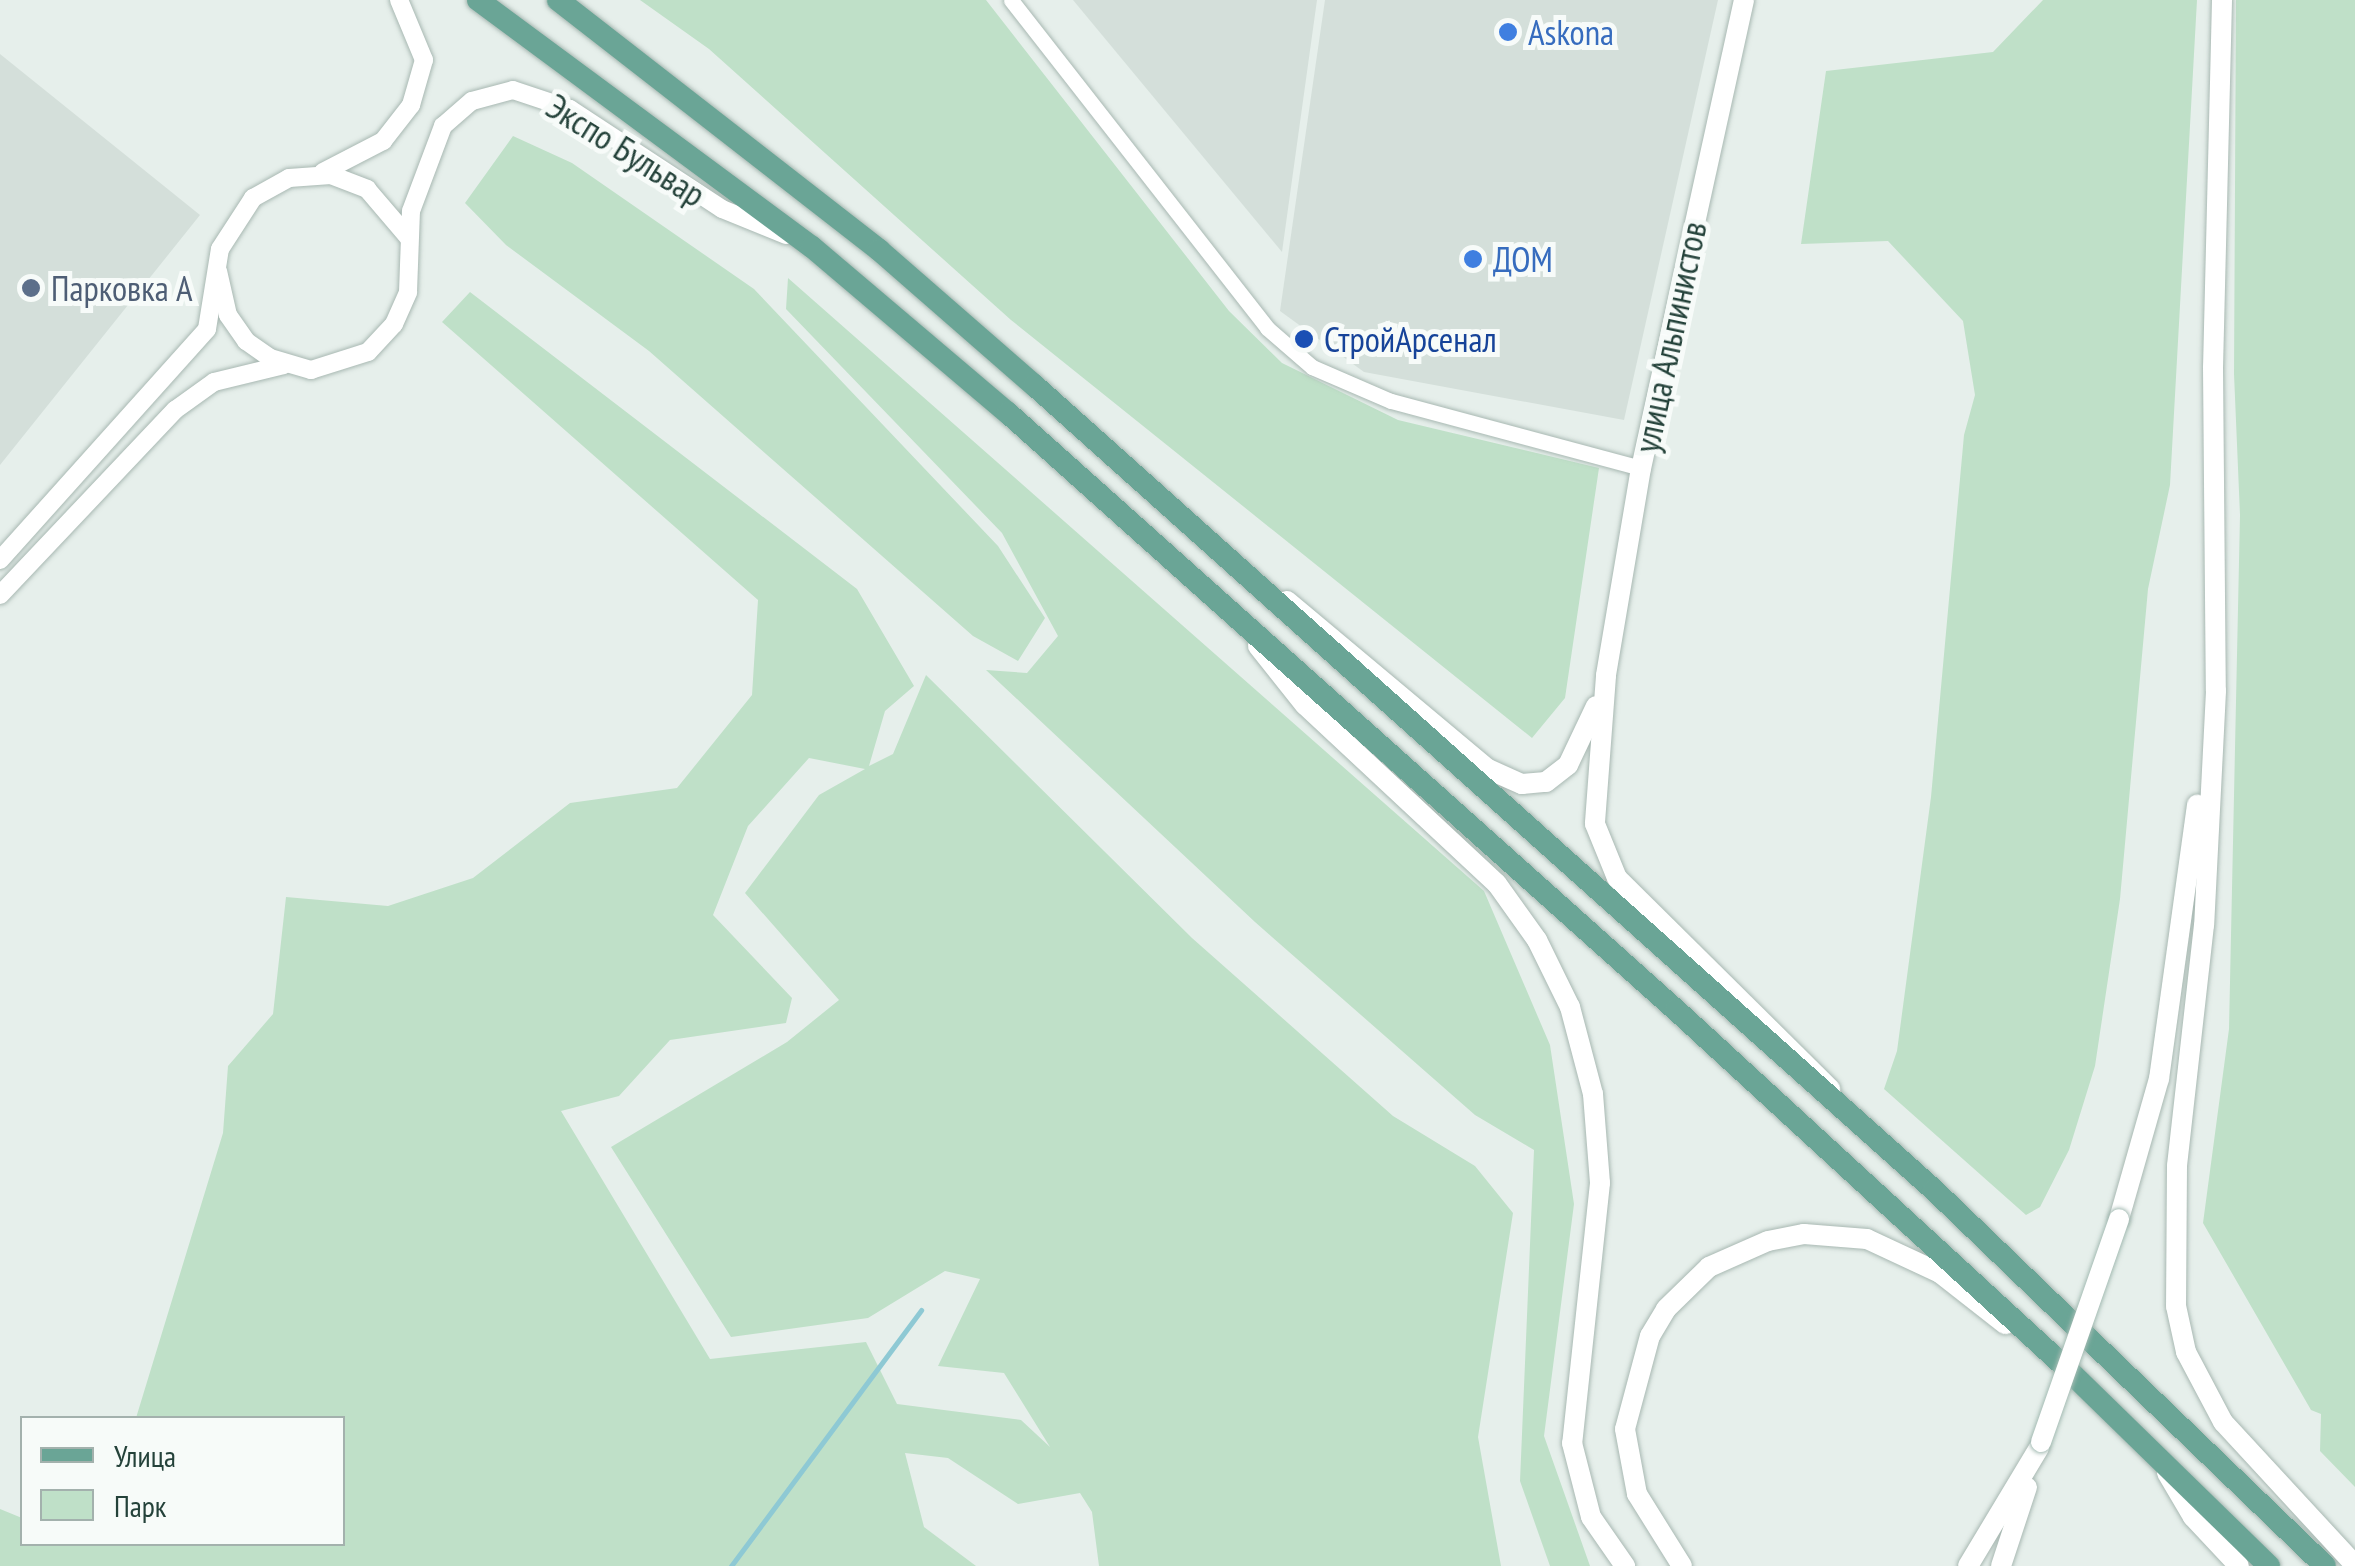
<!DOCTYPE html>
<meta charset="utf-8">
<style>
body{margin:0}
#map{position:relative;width:2355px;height:1566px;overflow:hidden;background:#e6efeb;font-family:"PT Sans Narrow",sans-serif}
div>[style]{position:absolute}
.built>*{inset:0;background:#d4dfda}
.green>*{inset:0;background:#bfe0c8}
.stream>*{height:5px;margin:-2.5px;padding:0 2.5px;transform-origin:2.5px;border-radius:2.5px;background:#8ec9d4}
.roads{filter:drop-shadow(0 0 2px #a8b8b2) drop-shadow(0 0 2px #a8b8b2)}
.minor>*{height:15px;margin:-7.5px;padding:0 7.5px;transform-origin:7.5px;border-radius:7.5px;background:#fff}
.tertiary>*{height:18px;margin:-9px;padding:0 9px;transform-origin:9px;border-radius:9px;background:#fff}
.secondary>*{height:20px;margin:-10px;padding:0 10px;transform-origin:10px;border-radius:10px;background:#fff}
.primary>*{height:22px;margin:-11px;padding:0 11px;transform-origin:11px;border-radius:11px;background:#6aa596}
.bridges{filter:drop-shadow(0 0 2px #a4bbb3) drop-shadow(0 0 2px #a4bbb3)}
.secondary-bridge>*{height:20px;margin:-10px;padding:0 10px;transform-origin:10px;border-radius:10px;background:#fff}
.dots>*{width:28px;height:28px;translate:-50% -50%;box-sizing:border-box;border:5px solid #f7fbf9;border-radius:50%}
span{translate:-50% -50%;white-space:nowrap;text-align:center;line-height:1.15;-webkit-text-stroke:10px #f7fbf9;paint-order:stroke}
.shop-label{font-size:35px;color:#366cbe}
.left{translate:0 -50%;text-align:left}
.street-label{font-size:35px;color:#24423a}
.service-label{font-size:35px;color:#4e5e75}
.transit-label{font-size:35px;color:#164399}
.legend{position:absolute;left:20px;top:1416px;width:325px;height:130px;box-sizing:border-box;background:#f7fbf9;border:2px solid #a3b1ad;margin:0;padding:12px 18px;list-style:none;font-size:30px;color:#24423a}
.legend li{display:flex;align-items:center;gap:20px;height:50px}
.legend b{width:50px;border:2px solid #a3b1ad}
</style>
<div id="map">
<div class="built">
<div style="clip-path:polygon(1073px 0,1317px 0,1282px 252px)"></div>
<div style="clip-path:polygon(1325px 0,1718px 0,1624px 420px,1364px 372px,1280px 311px)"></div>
<div style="clip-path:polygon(0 54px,200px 215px,0 465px)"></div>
</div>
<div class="green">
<div style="clip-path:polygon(640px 0,986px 0,1229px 311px,1282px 363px,1398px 420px,1599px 468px,1565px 698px,1532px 738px,1011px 320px,709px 49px)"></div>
<div style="clip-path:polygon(2043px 0,2197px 0,2170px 485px,2148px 589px,2120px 899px,2095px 1066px,2069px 1150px,2040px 1207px,2026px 1215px,1884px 1089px,1897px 1051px,1931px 797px,1964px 435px,1975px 395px,1963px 321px,1888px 241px,1801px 244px,1826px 71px,1993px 52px)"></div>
<div style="clip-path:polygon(2236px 0,2355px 0,2355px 1487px,2320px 1451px,2321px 1414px,2311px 1410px,2203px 1223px,2229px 1029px,2240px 515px,2234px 374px)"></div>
<div style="clip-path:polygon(513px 136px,572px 163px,754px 289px,998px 546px,1045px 618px,1018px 661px,973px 636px,649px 351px,506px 245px,465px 203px)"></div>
<div style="clip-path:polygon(788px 278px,1484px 891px,1550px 1045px,1574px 1204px,1544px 1436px,1590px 1566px,1550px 1566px,1520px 1481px,1534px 1150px,1475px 1115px,1255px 922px,986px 670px,1027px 673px,1058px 636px,1002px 533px,786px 309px)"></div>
<div style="clip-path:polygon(evenodd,470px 292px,857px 589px,914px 686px,885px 711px,869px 766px,893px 754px,926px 675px,1192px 938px,1393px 1116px,1475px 1166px,1513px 1213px,1478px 1437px,1501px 1566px,1099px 1566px,1092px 1512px,1080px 1493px,1018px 1504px,948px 1458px,905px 1453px,924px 1527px,976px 1566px,0 1566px,0 1509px,22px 1518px,22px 1544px,342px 1544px,342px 1418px,136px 1418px,223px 1133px,228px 1066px,273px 1014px,286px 897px,388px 906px,473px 878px,570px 803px,677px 788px,752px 695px,758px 600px,442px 322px,470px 292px,809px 758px,865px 769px,819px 795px,745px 893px,839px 1000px,787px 1042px,611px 1147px,731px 1337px,868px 1318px,945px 1271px,980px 1279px,938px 1366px,1004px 1373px,1050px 1447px,1021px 1420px,897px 1404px,866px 1342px,710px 1359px,561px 1111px,619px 1096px,670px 1040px,786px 1023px,792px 998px,713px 915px,748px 826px,809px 758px)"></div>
</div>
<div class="stream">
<div style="left:731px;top:1566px;width:319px;rotate:-53.4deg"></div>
</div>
<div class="roads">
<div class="minor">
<div style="left:1011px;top:0;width:416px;rotate:52deg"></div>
<div style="left:1267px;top:328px;width:60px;rotate:40.9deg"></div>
<div style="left:1312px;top:367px;width:86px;rotate:23.3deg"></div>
<div style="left:1391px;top:401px;width:259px;rotate:15deg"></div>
</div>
<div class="tertiary">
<div style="left:323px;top:172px;width:68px;rotate:-27.3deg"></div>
<div style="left:383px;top:141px;width:46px;rotate:-52.1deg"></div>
<div style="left:411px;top:105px;width:47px;rotate:-73.9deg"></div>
<div style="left:424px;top:60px;width:65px;rotate:-112.6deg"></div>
<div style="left:218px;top:271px;width:45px;rotate:77.2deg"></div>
<div style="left:228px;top:315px;width:32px;rotate:55deg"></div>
<div style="left:246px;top:341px;width:29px;rotate:35deg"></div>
<div style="left:270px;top:358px;width:43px;rotate:16.3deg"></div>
<div style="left:311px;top:370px;width:60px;rotate:-17.5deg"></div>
<div style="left:368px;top:352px;width:38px;rotate:-47deg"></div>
<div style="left:394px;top:324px;width:35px;rotate:-66deg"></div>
<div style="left:408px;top:292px;width:81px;rotate:-87.9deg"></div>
<div style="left:411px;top:211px;width:91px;rotate:-69.4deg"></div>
<div style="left:443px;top:126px;width:38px;rotate:-41deg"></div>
<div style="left:472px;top:101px;width:42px;rotate:-15deg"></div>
<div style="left:513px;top:90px;width:60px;rotate:18.4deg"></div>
<div style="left:570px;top:109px;width:182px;rotate:33.3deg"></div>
<div style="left:722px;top:209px;width:69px;rotate:22.1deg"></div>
<div style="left:0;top:560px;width:310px;rotate:-48.1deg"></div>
<div style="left:207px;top:329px;width:81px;rotate:-80.8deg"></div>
<div style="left:220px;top:249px;width:61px;rotate:-57.1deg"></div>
<div style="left:253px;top:198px;width:41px;rotate:-29.1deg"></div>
<div style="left:289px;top:178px;width:42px;rotate:-4.1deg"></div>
<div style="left:331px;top:175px;width:39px;rotate:21deg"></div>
<div style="left:367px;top:189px;width:63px;rotate:49.5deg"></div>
<div style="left:0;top:595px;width:255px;rotate:-46.6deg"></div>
<div style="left:175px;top:410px;width:48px;rotate:-35.7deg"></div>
<div style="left:214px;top:382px;width:72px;rotate:-13.7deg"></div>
</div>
<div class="secondary">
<div style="left:1744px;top:0;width:479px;rotate:102.4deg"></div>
<div style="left:1641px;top:468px;width:211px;rotate:99.6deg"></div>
<div style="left:1606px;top:676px;width:148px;rotate:94.3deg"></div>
<div style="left:1595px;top:824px;width:58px;rotate:67.8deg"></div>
<div style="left:1617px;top:878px;width:300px;rotate:44.7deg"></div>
<div style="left:2222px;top:0;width:367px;rotate:91.4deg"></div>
<div style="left:2213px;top:367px;width:324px;rotate:89.5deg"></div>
<div style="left:2216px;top:691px;width:234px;rotate:92.9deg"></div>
<div style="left:2204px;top:925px;width:243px;rotate:96.4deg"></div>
<div style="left:2177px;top:1166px;width:140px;rotate:90.4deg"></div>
<div style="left:2176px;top:1306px;width:47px;rotate:77.7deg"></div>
<div style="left:2186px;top:1352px;width:79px;rotate:62.1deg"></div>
<div style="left:2223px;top:1422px;width:195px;rotate:47.3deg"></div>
<div style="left:1287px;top:601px;width:262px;rotate:39.9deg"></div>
<div style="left:1488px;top:769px;width:37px;rotate:24deg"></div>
<div style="left:1522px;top:784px;width:24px;rotate:-5deg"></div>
<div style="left:1546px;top:782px;width:28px;rotate:-38deg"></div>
<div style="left:1568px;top:765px;width:65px;rotate:-64.6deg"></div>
<div style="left:1258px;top:646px;width:75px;rotate:51.5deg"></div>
<div style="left:1305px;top:705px;width:262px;rotate:43deg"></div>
<div style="left:1497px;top:884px;width:69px;rotate:54.5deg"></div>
<div style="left:1537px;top:940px;width:75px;rotate:63.8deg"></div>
<div style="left:1570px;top:1007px;width:90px;rotate:75.2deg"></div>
<div style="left:1593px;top:1094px;width:89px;rotate:85.5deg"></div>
<div style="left:1600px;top:1183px;width:262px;rotate:96.1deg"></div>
<div style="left:1572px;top:1443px;width:76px;rotate:75.6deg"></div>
<div style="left:1591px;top:1517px;width:60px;rotate:55.2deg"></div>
<div style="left:2119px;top:1219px;width:146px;rotate:-74.1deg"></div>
<div style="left:2159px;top:1079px;width:277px;rotate:-82.1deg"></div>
<div style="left:2167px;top:1473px;width:51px;rotate:59.4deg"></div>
<div style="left:2193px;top:1517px;width:67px;rotate:46.8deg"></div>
<div style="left:1682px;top:1566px;width:85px;rotate:-122deg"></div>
<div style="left:1637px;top:1494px;width:66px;rotate:-100.5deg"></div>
<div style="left:1625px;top:1429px;width:96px;rotate:-75deg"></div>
<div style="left:1650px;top:1336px;width:31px;rotate:-59deg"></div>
<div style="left:1666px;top:1309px;width:60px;rotate:-44.3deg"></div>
<div style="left:1709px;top:1267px;width:64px;rotate:-23.8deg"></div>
<div style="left:1768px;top:1241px;width:37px;rotate:-11deg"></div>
<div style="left:1804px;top:1234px;width:63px;rotate:4.5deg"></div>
<div style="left:1867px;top:1239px;width:81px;rotate:25deg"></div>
<div style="left:1940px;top:1273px;width:83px;rotate:38.1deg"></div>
<div style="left:1968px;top:1566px;width:138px;rotate:-59deg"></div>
<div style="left:2001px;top:1566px;width:83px;rotate:-71.8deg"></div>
</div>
<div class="primary">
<div style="left:478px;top:0;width:415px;rotate:36.5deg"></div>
<div style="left:812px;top:247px;width:257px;rotate:40.3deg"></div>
<div style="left:1008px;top:413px;width:896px;rotate:41.79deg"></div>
<div style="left:1676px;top:1010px;width:528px;rotate:42.54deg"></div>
<div style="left:2065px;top:1367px;width:285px;rotate:44.3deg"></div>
<div style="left:558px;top:0;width:407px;rotate:37.9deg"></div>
<div style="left:879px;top:250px;width:206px;rotate:41.1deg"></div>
<div style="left:1034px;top:385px;width:1207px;rotate:41.81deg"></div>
<div style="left:1934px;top:1190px;width:542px;rotate:43.88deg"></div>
</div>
</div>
<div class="bridges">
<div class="secondary-bridge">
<div style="left:2041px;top:1442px;width:236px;rotate:-70.7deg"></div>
</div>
</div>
<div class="dots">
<div style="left:1508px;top:32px;background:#3f7fe0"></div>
<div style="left:1473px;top:259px;background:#3f7fe0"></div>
<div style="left:31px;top:288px;background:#5c6f8a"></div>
<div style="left:1304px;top:339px;background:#1a4fb4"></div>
</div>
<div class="shop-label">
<span class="left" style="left:1528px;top:32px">Askona</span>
<span class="left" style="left:1493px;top:259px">ДОМ</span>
</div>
<div class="street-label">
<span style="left:626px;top:150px;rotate:32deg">Экспо Бульвар</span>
<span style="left:1670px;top:337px;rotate:-78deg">улица Альпинистов</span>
</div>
<div class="service-label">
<span class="left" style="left:51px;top:288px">Парковка A</span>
</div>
<div class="transit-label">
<span class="left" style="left:1324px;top:339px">СтройАрсенал</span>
</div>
<ul class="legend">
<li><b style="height:12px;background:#6aa596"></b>Улица</li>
<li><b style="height:28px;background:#bfe0c8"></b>Парк</li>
</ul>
</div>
